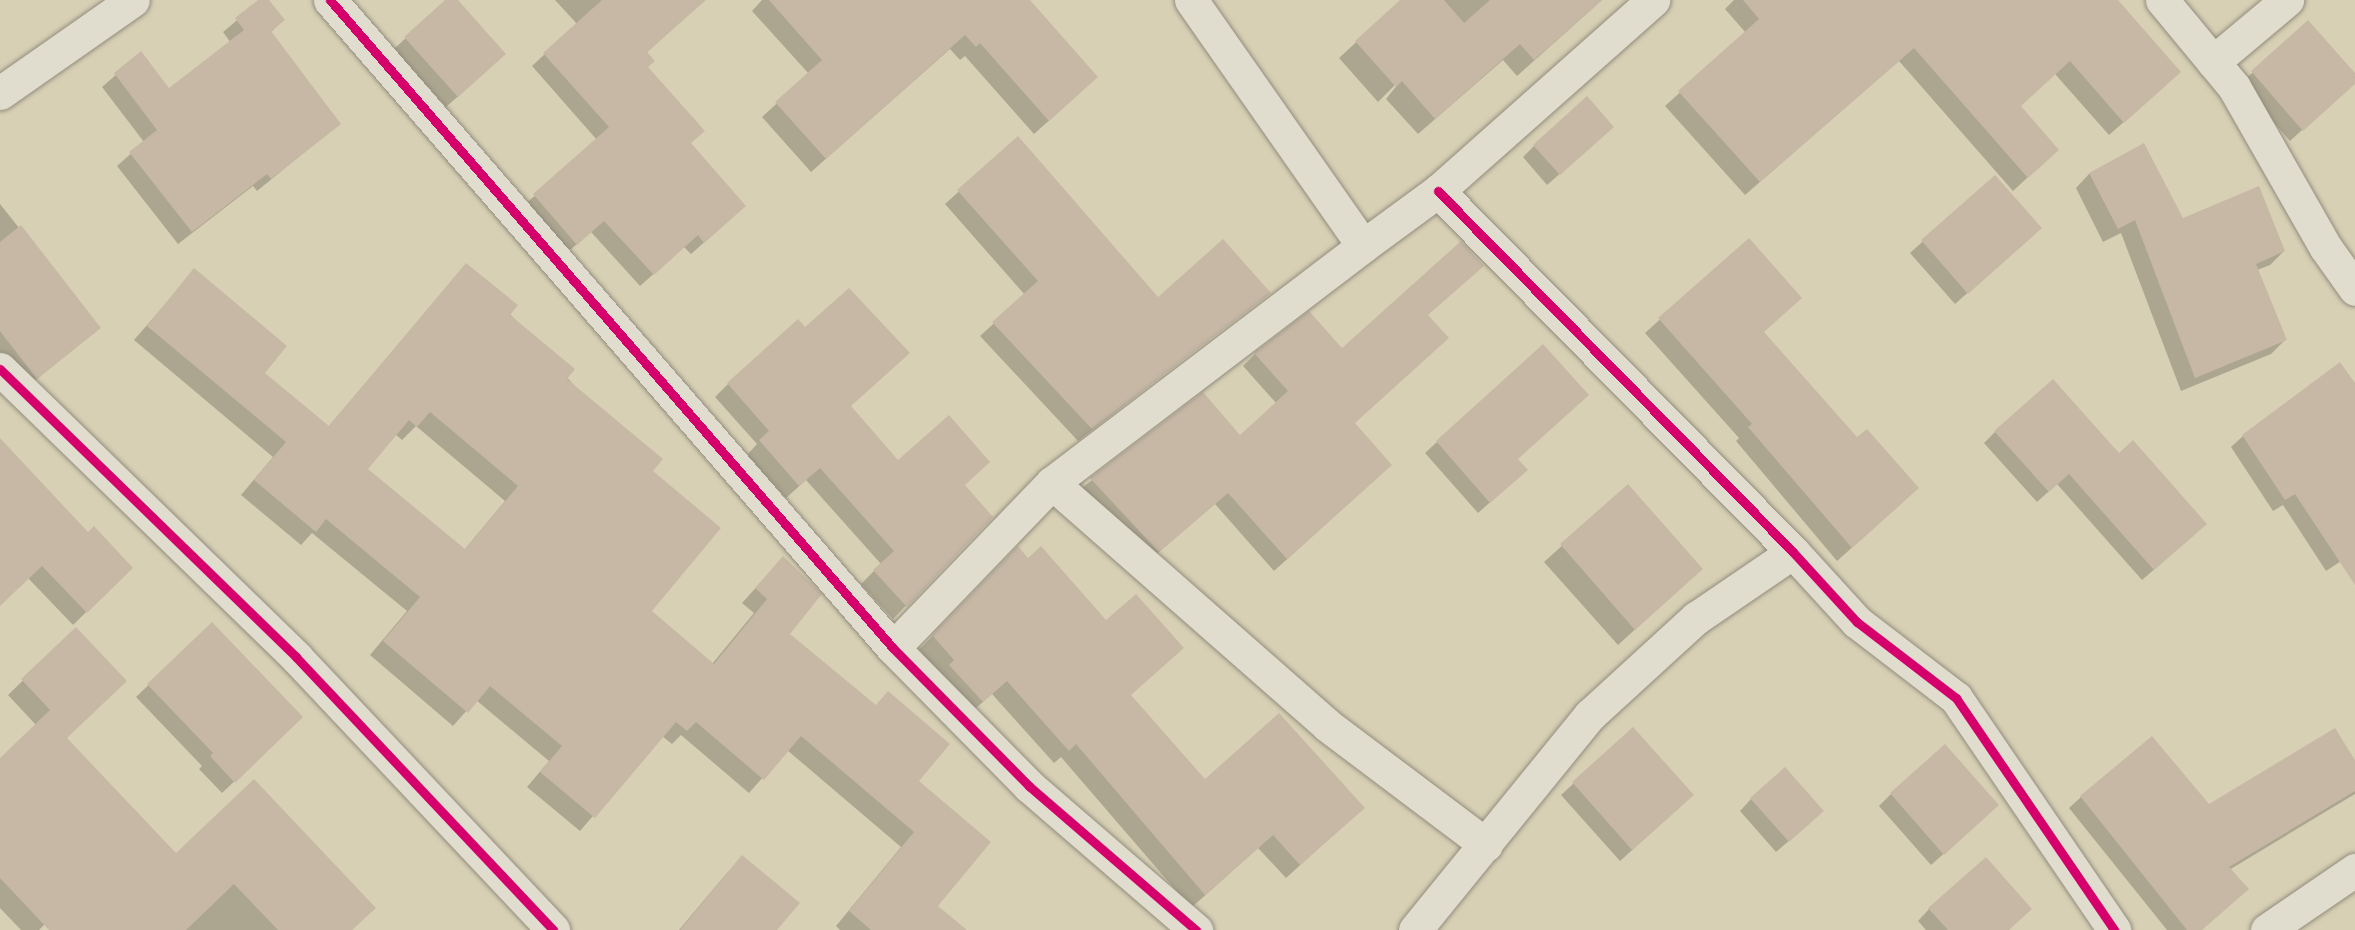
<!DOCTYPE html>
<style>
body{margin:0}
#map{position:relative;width:2355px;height:930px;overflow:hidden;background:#d8d0b5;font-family:Vollkorn,serif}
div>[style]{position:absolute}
.shadow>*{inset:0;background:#0003}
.building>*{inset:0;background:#c7b8a6}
.roads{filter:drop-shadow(0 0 2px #928c7d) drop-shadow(0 0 2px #928c7d)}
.street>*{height:33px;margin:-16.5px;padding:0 16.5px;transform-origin:16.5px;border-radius:16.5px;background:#e0ddce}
.cycleway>*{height:9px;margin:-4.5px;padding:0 4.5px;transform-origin:4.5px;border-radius:4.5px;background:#d6006c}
span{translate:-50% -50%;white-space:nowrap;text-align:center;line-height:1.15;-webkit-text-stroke:6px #efe6c6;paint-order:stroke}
</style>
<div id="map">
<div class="shadow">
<div style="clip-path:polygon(261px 0,267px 0,283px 20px,270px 33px,339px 124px,257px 191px,253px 186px,178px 244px,117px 166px,144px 142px,102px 87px,141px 53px,169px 91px,231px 43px,223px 32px)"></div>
<div style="clip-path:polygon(447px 0,456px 0,492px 66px,446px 107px,394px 49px)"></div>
<div style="clip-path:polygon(555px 0,705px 0,646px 53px,647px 68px,732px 218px,691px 254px,684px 247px,640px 286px,591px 232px,563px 256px,521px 208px,597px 140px,532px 66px,577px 24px)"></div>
<div style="clip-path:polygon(762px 0,1028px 0,1082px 91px,1034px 134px,965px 56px,960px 60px,950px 49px,811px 172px,762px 117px,809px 74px,752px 11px)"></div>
<div style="clip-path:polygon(1402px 0,1602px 0,1517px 76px,1503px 60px,1418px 134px,1386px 99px,1406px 74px,1378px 102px,1339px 58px)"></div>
<div style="clip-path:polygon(1734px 0,2101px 0,2165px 86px,2109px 135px,2055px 74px,2020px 106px,2043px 163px,2013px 191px,1899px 61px,1745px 195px,1665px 106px,1746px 33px,1725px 9px)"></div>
<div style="clip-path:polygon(2308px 23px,2355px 75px,2355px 82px,2290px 141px,2240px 84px)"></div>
<div style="clip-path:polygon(1018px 138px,1158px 299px,1269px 292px,1078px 441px,980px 336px,1025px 295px,945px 204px)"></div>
<div style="clip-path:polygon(1601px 138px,1547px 185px,1523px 157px,1534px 146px)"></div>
<div style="clip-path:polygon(2143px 145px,2182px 220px,2284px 251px,2270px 265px,2257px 270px,2285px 340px,2271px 354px,2181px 391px,2121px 233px,2103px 242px,2076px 188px,2089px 174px)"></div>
<div style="clip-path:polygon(1994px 177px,2028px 239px,1955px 304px,1910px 253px)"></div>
<div style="clip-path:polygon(0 204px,99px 328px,21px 392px,0 365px)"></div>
<div style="clip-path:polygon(1748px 240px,1762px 332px,1903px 502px,1837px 561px,1736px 441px,1739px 438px,1645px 333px)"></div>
<div style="clip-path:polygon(evenodd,466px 265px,651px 471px,650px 611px,712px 664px,754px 613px,742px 603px,783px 558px,788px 634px,917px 782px,936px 906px,964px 930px,840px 930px,836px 926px,901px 847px,787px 750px,749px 793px,681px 735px,672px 744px,662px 736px,580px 831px,527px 787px,549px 761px,476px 700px,453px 726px,370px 655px,407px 611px,312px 533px,301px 545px,241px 495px,273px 457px,134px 340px,195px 270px,262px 373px,328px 427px,466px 265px,416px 426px,505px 501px,464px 550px,366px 469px,395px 434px,402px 440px,416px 426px)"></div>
<div style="clip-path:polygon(1427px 316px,1447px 338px,1353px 424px,1377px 478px,1274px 571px,1215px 504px,1146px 563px,1078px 491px,1202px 394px,1240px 437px,1277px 404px,1243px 366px,1255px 354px,1342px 350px)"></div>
<div style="clip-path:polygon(728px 384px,850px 407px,898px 462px,963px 486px,991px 517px,893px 619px,861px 584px,881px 564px,806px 480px,786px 498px,747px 455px,757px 444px,715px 397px)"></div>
<div style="clip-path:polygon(2355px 386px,2355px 552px,2326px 571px,2283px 505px,2273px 511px,2231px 447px,2243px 436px)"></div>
<div style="clip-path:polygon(1995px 432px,2119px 455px,2194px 535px,2142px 580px,2057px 484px,2037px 502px,1984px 443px)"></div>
<div style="clip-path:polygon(0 441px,118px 581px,73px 625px,28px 578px,0 604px)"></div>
<div style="clip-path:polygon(1437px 442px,1514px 481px,1478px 513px,1425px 453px)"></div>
<div style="clip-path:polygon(1628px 486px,1684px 585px,1618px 645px,1544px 562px)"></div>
<div style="clip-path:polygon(1004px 562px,1205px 782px,1363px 808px,1286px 878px,1258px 848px,1191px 908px,1061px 757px,1054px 763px,992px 694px,968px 715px,919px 650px)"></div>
<div style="clip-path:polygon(212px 624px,290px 729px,222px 793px,199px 769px,202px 766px,136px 697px)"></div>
<div style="clip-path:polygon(76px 629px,66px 738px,176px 856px,351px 930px,58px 930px,49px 920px,39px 930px,21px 930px,0 908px,0 760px,36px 725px,8px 695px)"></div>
<div style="clip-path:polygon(1633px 729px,1680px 807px,1620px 861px,1561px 795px)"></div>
<div style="clip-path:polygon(2355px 763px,2355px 794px,2229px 870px,2202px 930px,2167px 930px,2069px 808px,2081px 797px,2208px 806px)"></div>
<div style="clip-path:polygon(1891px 794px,1985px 817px,1931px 865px,1879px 806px)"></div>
<div style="clip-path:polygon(1751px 799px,1811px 822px,1776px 852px,1740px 811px)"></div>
<div style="clip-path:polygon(743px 857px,775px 930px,679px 930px,726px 874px)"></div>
<div style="clip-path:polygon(1929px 909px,2008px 930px,1926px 930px,1918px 921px)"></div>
</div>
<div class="building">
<div style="clip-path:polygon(258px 0,269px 0,285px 20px,271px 31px,341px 124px,271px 179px,267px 174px,192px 232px,129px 152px,157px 130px,114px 73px,141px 51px,169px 88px,244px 30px,235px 18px)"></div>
<div style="clip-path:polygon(445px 0,458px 0,506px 54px,458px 97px,404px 37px)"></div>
<div style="clip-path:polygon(602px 0,706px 0,647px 52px,655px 61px,648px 67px,705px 131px,691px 143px,746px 206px,704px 243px,698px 235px,654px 275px,604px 221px,577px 245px,533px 194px,609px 127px,543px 53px)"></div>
<div style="clip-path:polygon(769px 0,1030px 0,1098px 77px,1049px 121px,980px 43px,976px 47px,965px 35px,826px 159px,775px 102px,822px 60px)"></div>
<div style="clip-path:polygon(1400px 0,1444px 0,1464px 23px,1490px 0,1602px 0,1534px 60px,1520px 44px,1435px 119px,1402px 81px,1396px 87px,1355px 41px)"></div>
<div style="clip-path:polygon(1743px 0,2118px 0,2181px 72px,2124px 123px,2070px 61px,2021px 106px,2059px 150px,2028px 178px,1914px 48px,1760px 182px,1678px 91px,1759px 19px)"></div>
<div style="clip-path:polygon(2308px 20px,2355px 73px,2355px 84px,2303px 131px,2251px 71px)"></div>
<div style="clip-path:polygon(1587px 96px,1614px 127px,1560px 175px,1533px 145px)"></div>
<div style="clip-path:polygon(1018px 136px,1158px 297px,1223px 239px,1271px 293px,1092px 429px,992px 322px,1038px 281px,957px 190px)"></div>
<div style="clip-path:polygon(2144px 143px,2183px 218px,2259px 186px,2285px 251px,2256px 264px,2287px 340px,2195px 378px,2135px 220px,2118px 229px,2089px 173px)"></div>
<div style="clip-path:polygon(1995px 175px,2042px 228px,1968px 294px,1921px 240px)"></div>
<div style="clip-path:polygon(21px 225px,101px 328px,37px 379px,0 331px,0 242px)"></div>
<div style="clip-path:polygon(1749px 238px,1802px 298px,1764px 332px,1857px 437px,1867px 429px,1919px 488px,1852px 548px,1748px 427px,1752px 424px,1658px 318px)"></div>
<div style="clip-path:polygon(1461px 241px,1484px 266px,1428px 315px,1449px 338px,1355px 423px,1392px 465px,1287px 559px,1228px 493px,1159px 552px,1090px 478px,1203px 392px,1240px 435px,1288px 391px,1254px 353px,1309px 311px,1342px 348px)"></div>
<div style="clip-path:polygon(evenodd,466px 263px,518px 305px,510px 315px,575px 369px,567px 379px,663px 459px,653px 471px,721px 528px,652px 611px,714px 664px,767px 599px,755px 588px,783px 556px,822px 594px,790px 634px,876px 705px,888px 691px,950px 744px,919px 781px,991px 842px,938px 906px,967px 930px,871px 930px,849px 911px,914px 832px,801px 736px,764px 780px,696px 722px,687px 731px,676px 722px,595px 818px,540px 772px,562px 746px,490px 686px,468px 713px,383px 641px,420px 597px,326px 519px,316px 532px,254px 480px,286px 442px,147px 326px,194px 268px,287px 346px,265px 373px,329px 426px,466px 263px,430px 412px,518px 486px,465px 549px,368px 469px,409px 420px,417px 427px,430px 412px)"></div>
<div style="clip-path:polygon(849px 288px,910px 353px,851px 406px,898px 460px,949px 415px,990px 462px,965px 485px,993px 517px,907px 607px,873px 570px,894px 551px,820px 468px,799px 486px,759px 440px,769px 431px,727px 383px,798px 319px,805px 327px)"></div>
<div style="clip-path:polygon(1543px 344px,1589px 395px,1518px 459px,1528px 470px,1490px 503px,1436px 441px)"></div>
<div style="clip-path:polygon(2340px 362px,2355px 383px,2355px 585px,2295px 494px,2285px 500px,2242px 435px)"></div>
<div style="clip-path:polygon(2053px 379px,2119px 453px,2133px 440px,2207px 524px,2154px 570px,2069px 474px,2049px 492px,1994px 431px)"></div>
<div style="clip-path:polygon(0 438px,88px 532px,94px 526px,133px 568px,87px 613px,42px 566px,0 606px)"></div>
<div style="clip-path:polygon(1628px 484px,1703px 569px,1635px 630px,1560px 544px)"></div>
<div style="clip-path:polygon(1018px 546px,1028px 558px,1041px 546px,1106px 620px,1136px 594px,1184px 648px,1131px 695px,1205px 779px,1279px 713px,1365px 808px,1300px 865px,1273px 835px,1205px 895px,1076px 744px,1069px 751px,1007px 681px,983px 702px,949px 665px,954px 660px,932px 635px)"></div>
<div style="clip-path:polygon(212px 622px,303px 717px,235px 783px,210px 756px,213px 753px,147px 684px)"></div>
<div style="clip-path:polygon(76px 627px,127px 681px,67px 738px,176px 853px,254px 779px,376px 908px,352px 930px,278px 930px,234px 884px,186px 930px,49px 930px,0 878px,0 758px,50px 710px,21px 679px)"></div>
<div style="clip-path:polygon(1633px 727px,1694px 795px,1632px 850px,1572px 782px)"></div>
<div style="clip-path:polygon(2335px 728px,2355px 760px,2355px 791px,2229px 867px,2249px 889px,2202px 930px,2187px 930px,2080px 796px,2152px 736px,2209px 804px)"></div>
<div style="clip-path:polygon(1945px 744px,1999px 805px,1944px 855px,1890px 793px)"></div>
<div style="clip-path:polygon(1785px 767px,1824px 811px,1789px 842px,1750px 798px)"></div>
<div style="clip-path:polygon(742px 855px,800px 903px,777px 930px,680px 930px)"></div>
<div style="clip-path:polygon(1986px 857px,2032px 909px,2009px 930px,1948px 930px,1928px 908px)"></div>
</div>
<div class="roads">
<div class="street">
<div style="left:330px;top:0;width:858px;rotate:49.02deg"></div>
<div style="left:893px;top:648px;width:194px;rotate:45.4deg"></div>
<div style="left:1029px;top:786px;width:221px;rotate:40.8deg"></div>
<div style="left:1191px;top:0;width:300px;rotate:55deg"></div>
<div style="left:1363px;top:246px;width:93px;rotate:-36.3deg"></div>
<div style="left:1438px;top:191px;width:288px;rotate:-41.6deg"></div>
<div style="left:2162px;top:0;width:113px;rotate:50.4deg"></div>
<div style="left:2234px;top:87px;width:185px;rotate:60.3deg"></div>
<div style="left:2326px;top:248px;width:50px;rotate:54.7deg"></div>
<div style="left:2213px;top:62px;width:97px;rotate:-40deg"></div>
<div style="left:0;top:93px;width:162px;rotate:-35deg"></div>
<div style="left:1438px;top:191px;width:506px;rotate:45.48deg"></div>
<div style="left:1793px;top:552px;width:95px;rotate:47.6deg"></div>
<div style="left:1857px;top:622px;width:125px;rotate:37.5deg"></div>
<div style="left:1956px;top:698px;width:281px;rotate:55.7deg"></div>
<div style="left:0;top:369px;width:413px;rotate:44.2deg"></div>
<div style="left:296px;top:657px;width:375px;rotate:46.7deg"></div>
<div style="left:1052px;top:483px;width:366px;rotate:41.3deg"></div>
<div style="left:1327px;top:725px;width:199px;rotate:37deg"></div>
<div style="left:893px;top:648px;width:229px;rotate:-46.1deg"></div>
<div style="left:1052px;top:483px;width:391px;rotate:-37.3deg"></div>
<div style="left:1415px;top:930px;width:277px;rotate:-50.9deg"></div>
<div style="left:1590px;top:715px;width:144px;rotate:-42.5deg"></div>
<div style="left:1696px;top:618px;width:117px;rotate:-34.2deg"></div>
<div style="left:2267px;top:930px;width:107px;rotate:-34.3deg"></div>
</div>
</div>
<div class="cycleway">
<div style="left:330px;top:0;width:858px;rotate:49.02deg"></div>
<div style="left:893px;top:648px;width:194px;rotate:45.4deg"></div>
<div style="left:1029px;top:786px;width:221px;rotate:40.8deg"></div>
<div style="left:1438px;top:191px;width:506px;rotate:45.48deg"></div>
<div style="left:1793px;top:552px;width:95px;rotate:47.6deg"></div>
<div style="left:1857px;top:622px;width:125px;rotate:37.5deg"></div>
<div style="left:1956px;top:698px;width:281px;rotate:55.7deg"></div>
<div style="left:0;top:369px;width:413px;rotate:44.2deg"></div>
<div style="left:296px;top:657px;width:375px;rotate:46.7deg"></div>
</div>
</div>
